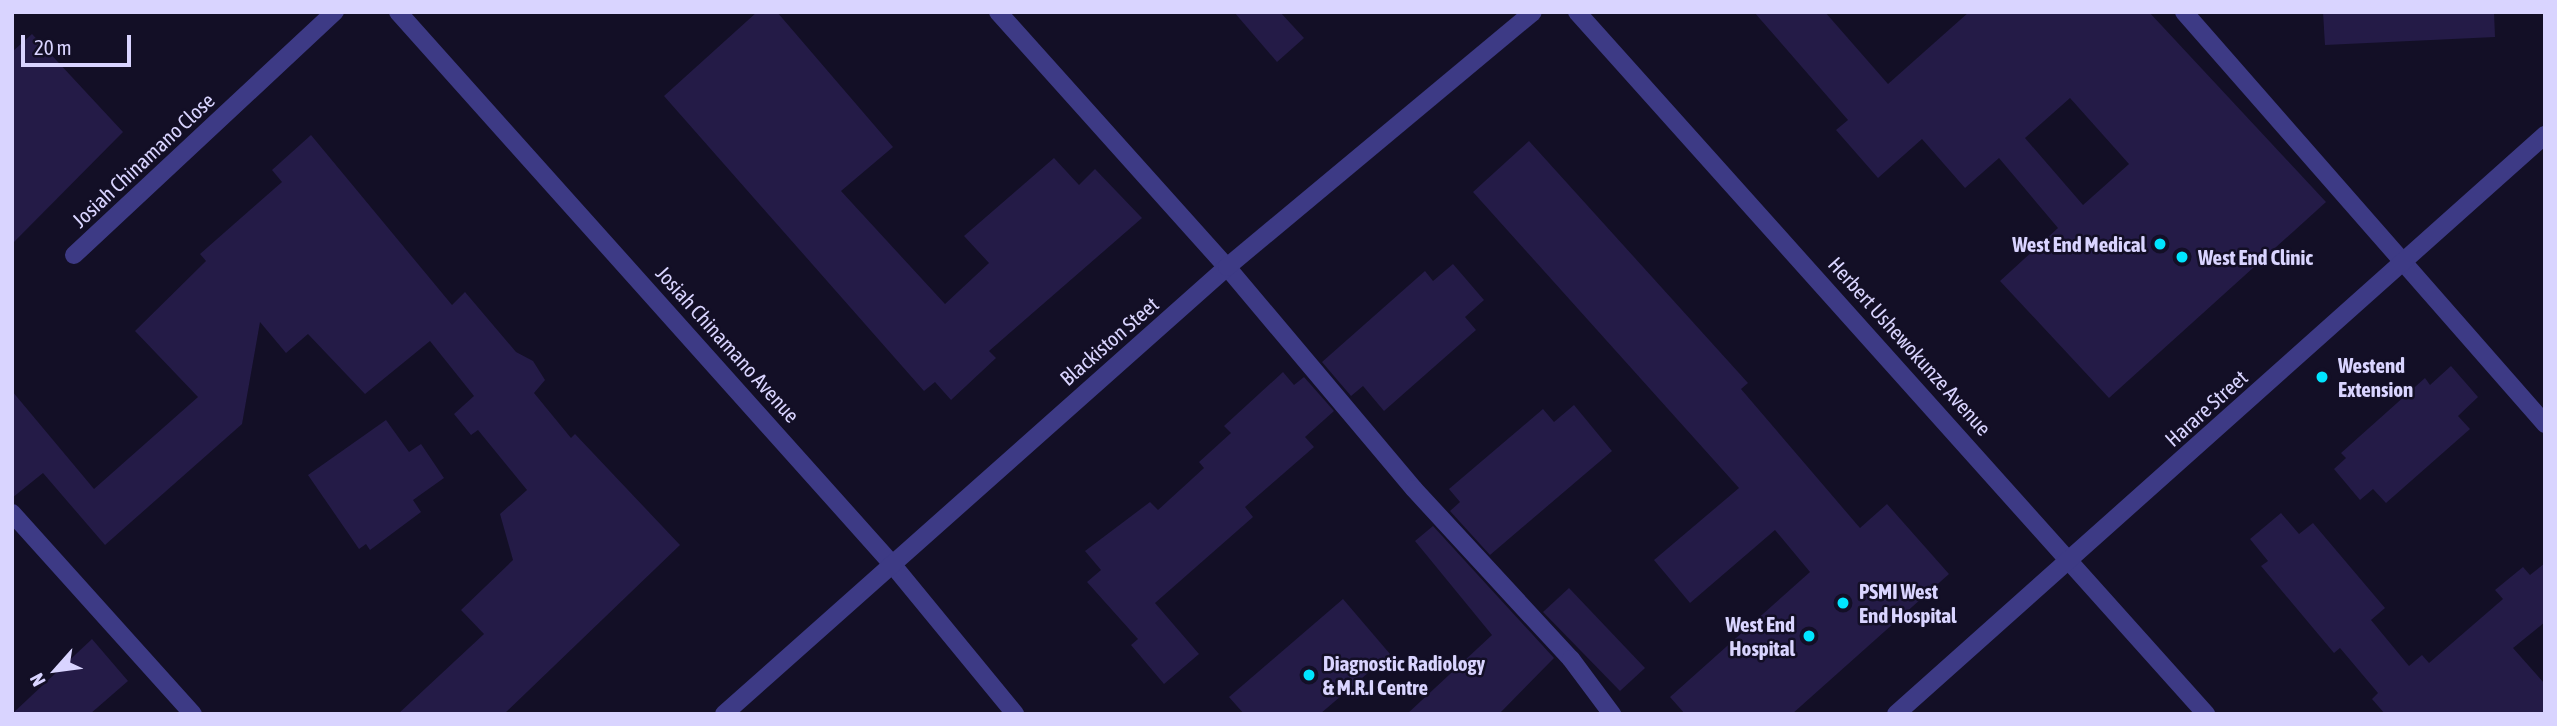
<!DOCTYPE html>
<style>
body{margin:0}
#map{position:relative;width:2557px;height:726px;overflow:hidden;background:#130f26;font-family:"Asap Condensed",sans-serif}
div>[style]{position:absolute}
.building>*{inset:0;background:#241b47}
.service>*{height:18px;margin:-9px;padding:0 9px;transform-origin:9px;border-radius:9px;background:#3d3a85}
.minor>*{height:18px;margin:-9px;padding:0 9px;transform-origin:9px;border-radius:9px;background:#3d3a85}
.dots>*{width:19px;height:19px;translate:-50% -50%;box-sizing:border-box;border:4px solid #130f26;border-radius:50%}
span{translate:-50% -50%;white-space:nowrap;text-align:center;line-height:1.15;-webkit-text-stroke:5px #130f26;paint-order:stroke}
.street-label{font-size:21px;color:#d9d4ff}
.poi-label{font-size:21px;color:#d9d4ff;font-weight:700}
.right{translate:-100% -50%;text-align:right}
.left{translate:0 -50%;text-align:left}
.frame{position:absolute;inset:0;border:14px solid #d9d4ff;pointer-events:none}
.north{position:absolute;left:21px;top:635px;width:70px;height:70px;-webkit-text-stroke:5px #130f26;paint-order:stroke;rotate:242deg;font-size:19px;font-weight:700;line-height:28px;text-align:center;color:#d9d4ff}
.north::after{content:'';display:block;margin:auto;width:24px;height:32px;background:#d9d4ff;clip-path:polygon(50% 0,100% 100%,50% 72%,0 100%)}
.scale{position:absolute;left:21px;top:35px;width:110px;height:32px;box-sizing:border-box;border:4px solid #d9d4ff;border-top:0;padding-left:9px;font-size:21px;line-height:24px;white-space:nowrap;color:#d9d4ff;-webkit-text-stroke:5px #130f26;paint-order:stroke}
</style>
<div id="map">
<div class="building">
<div style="clip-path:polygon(757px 12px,777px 12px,893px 147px,841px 191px,945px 304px,989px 263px,964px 236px,1054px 158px,1079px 185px,1095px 169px,1142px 218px,989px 351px,996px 358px,951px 400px,935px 382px,924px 391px,664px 96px)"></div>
<div style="clip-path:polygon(1234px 12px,1280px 12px,1304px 38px,1277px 62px)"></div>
<div style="clip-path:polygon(evenodd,1754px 12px,1825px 12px,1888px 84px,1969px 12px,2149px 12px,2326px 202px,2109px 398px,2000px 281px,2058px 228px,1999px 158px,1965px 188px,1922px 139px,1878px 178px,1836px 130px,1848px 120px,1754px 12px,2070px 98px,2129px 164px,2083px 205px,2025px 138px,2070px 98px)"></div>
<div style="clip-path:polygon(2323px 12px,2494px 12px,2495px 37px,2325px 45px)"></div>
<div style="clip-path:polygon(32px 34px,123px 132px,12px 244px,12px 52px)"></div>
<div style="clip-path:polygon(311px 135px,452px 305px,465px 292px,516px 352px,533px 361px,545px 380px,534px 393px,571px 438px,575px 434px,680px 545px,504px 714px,398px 714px,484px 634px,461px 610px,513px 560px,500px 514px,527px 490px,478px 430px,471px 435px,454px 414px,474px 396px,430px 341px,365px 394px,308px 334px,286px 353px,260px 322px,242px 424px,105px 545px,43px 473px,12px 498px,12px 391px,94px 489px,198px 397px,135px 331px,206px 261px,200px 254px,282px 182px,272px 170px)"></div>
<div style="clip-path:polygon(1529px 141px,1748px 383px,1741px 389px,1860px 528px,1887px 504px,1949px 574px,1792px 714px,1685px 714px,1670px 697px,1810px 572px,1775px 530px,1690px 603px,1654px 560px,1739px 488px,1473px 192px)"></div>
<div style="clip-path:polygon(1453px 264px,1484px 300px,1465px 317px,1476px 330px,1384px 411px,1363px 386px,1351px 396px,1322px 362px,1425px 271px,1433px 281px)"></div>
<div style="clip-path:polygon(2451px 366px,2478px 397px,2458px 416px,2470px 429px,2386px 503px,2373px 489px,2360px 500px,2334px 469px,2346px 458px,2341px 453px,2425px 378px,2430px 385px)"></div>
<div style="clip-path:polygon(1283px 372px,1294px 385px,1304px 377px,1334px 411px,1305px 437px,1314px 447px,1245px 507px,1253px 517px,1155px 603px,1199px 654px,1164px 684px,1131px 645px,1138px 639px,1087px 582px,1101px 570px,1085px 551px,1150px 502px,1158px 510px,1204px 468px,1199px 462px,1231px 433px,1224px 426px)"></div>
<div style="clip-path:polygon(1574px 405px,1612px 451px,1490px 555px,1450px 511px,1460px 502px,1449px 489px,1543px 409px,1554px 422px)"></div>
<div style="clip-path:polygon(386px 420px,409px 452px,421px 444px,444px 478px,413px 500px,421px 512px,370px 550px,366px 544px,359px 549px,308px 475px)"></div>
<div style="clip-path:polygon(2281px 513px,2299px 534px,2313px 523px,2385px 608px,2371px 620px,2409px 666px,2422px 655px,2429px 663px,2503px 599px,2495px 590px,2523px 567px,2530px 575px,2545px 563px,2545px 622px,2513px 648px,2545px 684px,2545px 714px,2385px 714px,2372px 699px,2378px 693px,2340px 648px,2334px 653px,2261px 566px,2268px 561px,2250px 539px)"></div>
<div style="clip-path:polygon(1433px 526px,1554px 658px,1499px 714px,1407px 714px,1492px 635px,1415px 541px)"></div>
<div style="clip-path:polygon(1569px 588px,1645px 668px,1620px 691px,1543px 612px)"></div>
<div style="clip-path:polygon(1343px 599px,1390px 654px,1320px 714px,1244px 714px,1229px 697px)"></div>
<div style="clip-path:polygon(92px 639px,128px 681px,90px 714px,12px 714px)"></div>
</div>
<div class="service">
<div style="left:998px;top:12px;width:343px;rotate:48.1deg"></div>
<div style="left:1227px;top:267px;width:290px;rotate:49.9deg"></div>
<div style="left:1414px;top:489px;width:231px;rotate:47.3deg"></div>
<div style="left:1571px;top:659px;width:69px;rotate:53.3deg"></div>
<div style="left:2184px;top:12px;width:548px;rotate:48.77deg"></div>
<div style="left:12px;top:513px;width:270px;rotate:48deg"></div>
</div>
<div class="minor">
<div style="left:398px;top:12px;width:741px;rotate:48.17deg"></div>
<div style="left:892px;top:564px;width:194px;rotate:50.6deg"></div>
<div style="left:1577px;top:12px;width:943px;rotate:48.14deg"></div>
<div style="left:74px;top:255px;width:357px;rotate:-43deg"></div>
<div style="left:724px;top:714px;width:673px;rotate:-41.63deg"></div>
<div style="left:1227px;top:267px;width:398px;rotate:-39.8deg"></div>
<div style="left:1896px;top:714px;width:870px;rotate:-41.74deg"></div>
</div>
<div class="dots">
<div style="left:2160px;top:244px;background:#00e5ff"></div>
<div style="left:2182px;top:257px;background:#00e5ff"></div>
<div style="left:2322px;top:377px;background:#00e5ff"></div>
<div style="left:1843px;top:603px;background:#00e5ff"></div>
<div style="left:1809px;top:636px;background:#00e5ff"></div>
<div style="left:1309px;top:675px;background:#00e5ff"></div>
</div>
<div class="street-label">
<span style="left:143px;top:160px;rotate:-43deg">Josiah Chinamano Close</span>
<span style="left:1109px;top:341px;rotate:-41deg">Blackiston Steet</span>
<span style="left:728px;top:344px;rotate:48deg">Josiah Chinamano Avenue</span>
<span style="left:1910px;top:346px;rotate:48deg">Herbert Ushewokunze Avenue</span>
<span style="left:2206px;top:408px;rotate:-42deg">Harare Street</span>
</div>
<div class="poi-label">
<span class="right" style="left:2146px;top:244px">West End Medical</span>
<span class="left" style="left:2198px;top:257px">West End Clinic</span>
<span class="left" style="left:2338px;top:377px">Westend<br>Extension</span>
<span class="left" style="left:1859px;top:603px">PSMI West<br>End Hospital</span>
<span class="right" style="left:1795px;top:636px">West End<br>Hospital</span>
<span class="left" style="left:1323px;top:675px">Diagnostic Radiology<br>&amp; M.R.I Centre</span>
</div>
<div class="frame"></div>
<div class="north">N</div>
<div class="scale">20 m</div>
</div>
